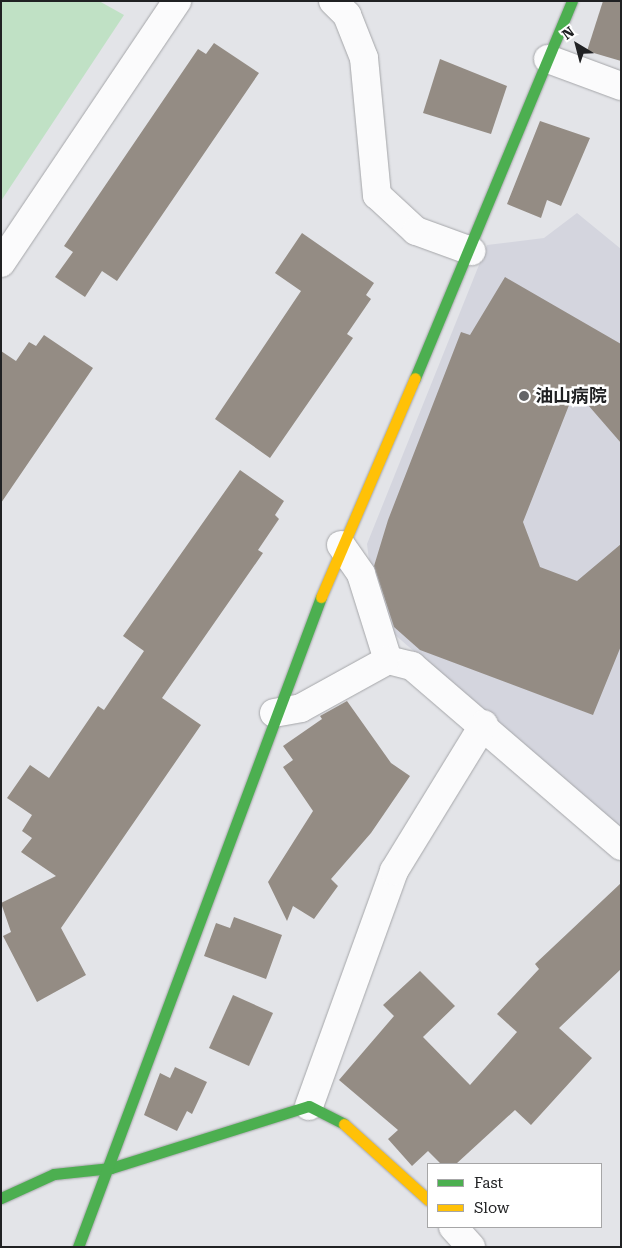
<!DOCTYPE html>
<meta charset="utf-8">
<style>
body{margin:0}
#map{position:relative;width:622px;height:1248px;overflow:hidden;background:#e3e4e8;font-family:"Roboto Serif","Noto Sans JP",serif}
div>[style]{position:absolute}
.built>*{inset:0;background:#d4d5de}
.green>*{inset:0;background:#c0e1c5}
.building>*{inset:0;background:#948c84}
.roads{filter:drop-shadow(0 0 1px #a5a6a9) drop-shadow(0 0 1px #a5a6a9)}
.street>*{height:28px;margin:-14px;padding:0 14px;transform-origin:14px;border-radius:14px;background:#fbfbfc}
.fast>*{height:11px;margin:-5.5px;padding:0 5.5px;transform-origin:5.5px;border-radius:5.5px;background:#4caf50}
.slow>*{height:11px;margin:-5.5px;padding:0 5.5px;transform-origin:5.5px;border-radius:5.5px;background:#ffc107}
.dots>*{width:14px;height:14px;translate:-50% -50%;box-sizing:border-box;border:2px solid #fff;border-radius:50%}
span{translate:-50% -50%;white-space:nowrap;text-align:center;line-height:1.15;-webkit-text-stroke:5px #fff;paint-order:stroke}
.poi-label{font-size:18px;color:#202123;font-weight:700}
.left{translate:0 -50%;text-align:left}
.frame{position:absolute;inset:0;border:2px solid #202123;pointer-events:none}
.legend{position:absolute;left:427px;top:1163px;width:175px;height:65px;box-sizing:border-box;background:#fff;border:1px solid #a6a6a7;margin:0;padding:6px 9px;list-style:none;font-size:15px;color:#202123}
.legend li{display:flex;align-items:center;gap:10px;height:25px}
.legend b{width:25px;border:1px solid #a6a6a7}
.north{position:absolute;left:552px;top:20px;width:50px;height:50px;-webkit-text-stroke:4px #fff;paint-order:stroke;rotate:323deg;font-size:14px;font-weight:700;line-height:20px;text-align:center;color:#202123}
.north::after{content:'';display:block;margin:auto;width:18px;height:22px;background:#202123;clip-path:polygon(50% 0,100% 100%,50% 72%,0 100%)}
</style>
<div id="map">
<div class="built">
<div style="clip-path:polygon(577px 213px,621px 249px,621px 831px,386px 627px,375px 608px,367px 544px,487px 245px,544px 238px)"></div>
</div>
<div class="green">
<div style="clip-path:polygon(1px 1px,99px 1px,124px 15px,1px 201px)"></div>
</div>
<div class="building">
<div style="clip-path:polygon(603px 1px,621px 1px,621px 61px,587px 51px)"></div>
<div style="clip-path:polygon(214px 43px,259px 73px,117px 281px,102px 271px,85px 297px,55px 277px,73px 252px,64px 246px,198px 49px,206px 54px)"></div>
<div style="clip-path:polygon(440px 59px,507px 86px,491px 134px,423px 113px)"></div>
<div style="clip-path:polygon(540px 121px,590px 138px,561px 206px,547px 200px,541px 218px,507px 204px)"></div>
<div style="clip-path:polygon(302px 233px,374px 283px,366px 295px,371px 299px,347px 334px,353px 338px,270px 458px,215px 419px,301px 291px,275px 273px)"></div>
<div style="clip-path:polygon(505px 277px,621px 344px,621px 443px,575px 390px,523px 522px,540px 567px,577px 581px,621px 544px,621px 646px,593px 715px,420px 650px,394px 627px,374px 566px,388px 520px,461px 332px,470px 335px)"></div>
<div style="clip-path:polygon(44px 335px,93px 368px,1px 503px,1px 351px,16px 361px,29px 342px,36px 346px)"></div>
<div style="clip-path:polygon(240px 470px,284px 501px,275px 515px,279px 519px,258px 550px,263px 553px,162px 698px,201px 725px,61px 928px,86px 975px,37px 1002px,3px 936px,11px 932px,1px 903px,56px 876px,21px 852px,32px 838px,22px 831px,32px 815px,7px 798px,30px 765px,49px 778px,98px 706px,104px 710px,144px 651px,123px 636px)"></div>
<div style="clip-path:polygon(347px 701px,391px 763px,410px 776px,371px 833px,331px 879px,338px 886px,314px 919px,293px 906px,287px 921px,268px 882px,313px 811px,283px 767px,293px 760px,283px 746px,322px 719px,320px 716px)"></div>
<div style="clip-path:polygon(621px 883px,621px 969px,559px 1028px,592px 1058px,531px 1125px,515px 1110px,456px 1164px,441px 1164px,428px 1151px,412px 1166px,388px 1139px,398px 1130px,339px 1080px,394px 1016px,383px 1005px,420px 971px,455px 1006px,423px 1037px,470px 1085px,517px 1032px,497px 1014px,539px 969px,535px 964px)"></div>
<div style="clip-path:polygon(234px 917px,282px 935px,266px 979px,204px 956px,216px 923px,230px 928px)"></div>
<div style="clip-path:polygon(233px 995px,273px 1013px,249px 1066px,209px 1048px)"></div>
<div style="clip-path:polygon(175px 1067px,207px 1082px,192px 1114px,187px 1111px,177px 1131px,144px 1115px,160px 1073px,170px 1078px)"></div>
</div>
<div class="roads">
<div class="street">
<div style="left:333px;top:1px;width:20px;rotate:45deg"></div>
<div style="left:347px;top:15px;width:46px;rotate:68.4deg"></div>
<div style="left:364px;top:58px;width:138px;rotate:84.6deg"></div>
<div style="left:377px;top:195px;width:53px;rotate:42.7deg"></div>
<div style="left:416px;top:231px;width:59px;rotate:20deg"></div>
<div style="left:548px;top:59px;width:78px;rotate:20.3deg"></div>
<div style="left:1px;top:263px;width:316px;rotate:-56.1deg"></div>
<div style="left:341px;top:545px;width:35px;rotate:55deg"></div>
<div style="left:361px;top:574px;width:90px;rotate:72.6deg"></div>
<div style="left:274px;top:713px;width:27px;rotate:-10deg"></div>
<div style="left:301px;top:708px;width:99px;rotate:-28.9deg"></div>
<div style="left:388px;top:660px;width:25px;rotate:14deg"></div>
<div style="left:412px;top:666px;width:276px;rotate:40.7deg"></div>
<div style="left:309px;top:1106px;width:250px;rotate:-70.1deg"></div>
<div style="left:394px;top:871px;width:172px;rotate:-58.5deg"></div>
<div style="left:453px;top:1227px;width:27px;rotate:48deg"></div>
</div>
<div class="fast">
<div style="left:415px;top:378px;width:408px;rotate:-67.4deg"></div>
<div style="left:1px;top:1198px;width:58px;rotate:-24.4deg"></div>
<div style="left:54px;top:1174px;width:57px;rotate:-6deg"></div>
<div style="left:111px;top:1168px;width:207px;rotate:-17.4deg"></div>
<div style="left:309px;top:1106px;width:39px;rotate:27deg"></div>
<div style="left:78px;top:1247px;width:694px;rotate:-69.5deg"></div>
</div>
<div class="slow">
<div style="left:321px;top:597px;width:238px;rotate:-66.8deg"></div>
<div style="left:344px;top:1124px;width:113px;rotate:42.1deg"></div>
</div>
</div>
<div class="dots">
<div style="left:524px;top:396px;background:#646568"></div>
</div>
<div class="poi-label">
<span class="left" style="left:535px;top:396px">油山病院</span>
</div>
<div class="frame"></div>
<ul class="legend">
<li><b style="height:6px;background:#4caf50"></b>Fast</li>
<li><b style="height:6px;background:#ffc107"></b>Slow</li>
</ul>
<div class="north">N</div>
</div>
